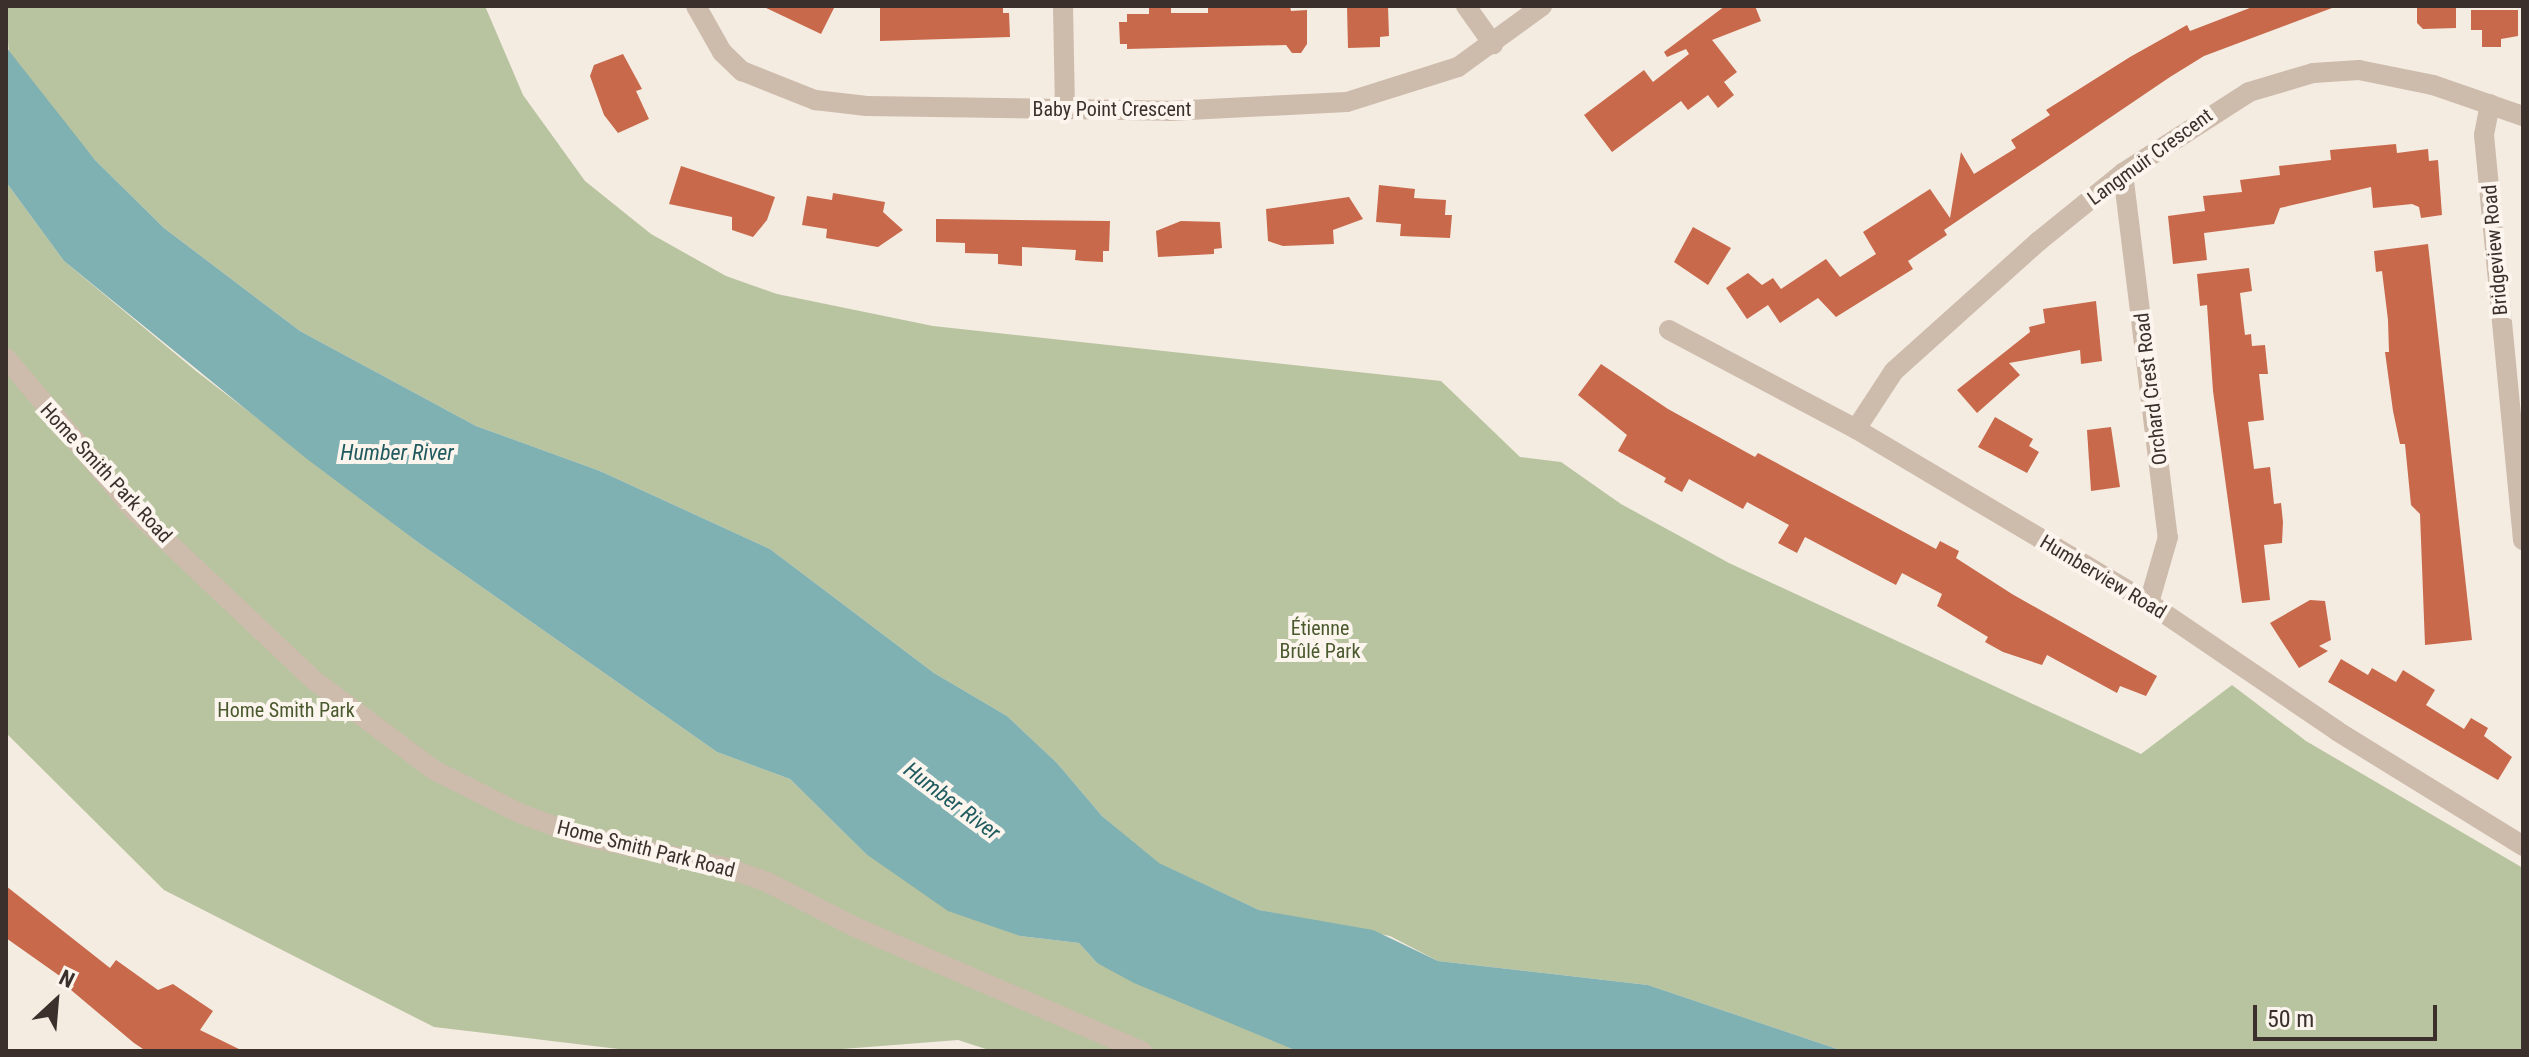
<!DOCTYPE html>
<meta charset="utf-8">
<style>
body{margin:0}
#map{position:relative;width:2529px;height:1057px;overflow:hidden;background:#f4ebe1;font-family:"Roboto Condensed",sans-serif}
div>[style]{position:absolute}
.green>*{inset:0;background:#b8c4a0}
.water>*{inset:0;background:#7fb0b2}
.building>*{inset:0;background:#c8694b}
.minor>*{height:20px;margin:-10px;padding:0 10px;transform-origin:10px;border-radius:10px;background:#cdbbac}
span{translate:-50% -50%;white-space:nowrap;text-align:center;line-height:1.15;-webkit-text-stroke:8px #fbf5ee;paint-order:stroke}
.street-label{font-size:20px;color:#3b302b}
.park-label{font-size:20px;color:#4a5a2e}
.water-label{font-size:22px;color:#1f5a5e;font-style:italic}
.frame{position:absolute;inset:0;border:8px solid #3b302b;pointer-events:none}
.north{position:absolute;left:16px;top:961px;width:80px;height:80px;-webkit-text-stroke:6px #fbf5ee;paint-order:stroke;rotate:26deg;font-size:22px;font-weight:700;line-height:32px;text-align:center;color:#3b302b}
.north::after{content:'';display:block;margin:auto;width:28px;height:36px;background:#3b302b;clip-path:polygon(50% 0,100% 100%,50% 72%,0 100%)}
.scale{position:absolute;left:2253px;top:1005px;width:184px;height:36px;box-sizing:border-box;border:4px solid #3b302b;border-top:0;padding-left:10px;font-size:24px;line-height:28px;white-space:nowrap;color:#3b302b;-webkit-text-stroke:6px #fbf5ee;paint-order:stroke}
</style>
<div id="map">
<div class="green">
<div style="clip-path:polygon(6px 6px,485px 6px,523px 95px,585px 181px,651px 234px,726px 276px,777px 294px,933px 326px,1441px 381px,1520px 457px,1561px 462px,1621px 504px,1729px 563px,2141px 754px,2232px 685px,2306px 741px,2523px 868px,2523px 1051px,1843px 1051px,1648px 985px,1438px 961px,1390px 936px,1259px 910px,1158px 863px,1102px 816px,1057px 763px,1007px 716px,934px 673px,770px 549px,600px 471px,476px 426px,300px 331px,164px 228px,95px 160px,9px 57px)"></div>
<div style="clip-path:polygon(6px 182px,64px 261px,196px 371px,419px 543px,717px 752px,790px 779px,866px 854px,1020px 936px,1079px 943px,1097px 963px,1297px 1051px,992px 1051px,958px 1040px,817px 1051px,635px 1051px,434px 1027px,164px 890px,6px 733px)"></div>
</div>
<div class="water">
<div style="clip-path:polygon(6px 47px,95px 160px,164px 228px,300px 331px,476px 426px,600px 471px,770px 549px,934px 673px,1007px 716px,1057px 763px,1102px 816px,1159px 863px,1259px 910px,1373px 930px,1438px 961px,1648px 985px,1843px 1051px,1297px 1051px,1134px 983px,1097px 963px,1079px 943px,1020px 936px,948px 911px,866px 854px,790px 779px,717px 752px,419px 543px,307px 459px,64px 261px,6px 182px)"></div>
</div>
<div class="building">
<div style="clip-path:polygon(762px 6px,835px 6px,821px 34px)"></div>
<div style="clip-path:polygon(880px 6px,1003px 6px,1003px 13px,1009px 13px,1010px 37px,880px 41px)"></div>
<div style="clip-path:polygon(1149px 6px,1171px 6px,1171px 13px,1208px 13px,1208px 6px,1290px 6px,1291px 11px,1307px 10px,1307px 44px,1301px 53px,1292px 53px,1286px 45px,1127px 49px,1127px 44px,1120px 44px,1119px 22px,1127px 22px,1127px 14px,1149px 14px)"></div>
<div style="clip-path:polygon(1347px 6px,1388px 6px,1389px 36px,1380px 37px,1380px 47px,1348px 48px)"></div>
<div style="clip-path:polygon(1725px 6px,1755px 6px,1761px 21px,1712px 40px,1737px 72px,1724px 82px,1734px 95px,1718px 108px,1708px 95px,1688px 110px,1681px 101px,1612px 152px,1584px 115px,1644px 70px,1653px 82px,1689px 54px,1686px 49px,1667px 57px,1664px 52px)"></div>
<div style="clip-path:polygon(2255px 6px,2332px 8px,2204px 56px,2170px 77px,1944px 230px,1947px 235px,1908px 261px,1913px 269px,1836px 317px,1818px 298px,1780px 323px,1768px 305px,1747px 319px,1726px 288px,1748px 273px,1762px 285px,1773px 278px,1781px 289px,1826px 259px,1840px 277px,1876px 254px,1863px 232px,1930px 189px,1950px 218px,1961px 152px,1974px 174px,2016px 148px,2011px 140px,2050px 115px,2046px 110px,2130px 57px,2187px 25px,2190px 31px)"></div>
<div style="clip-path:polygon(2417px 6px,2456px 6px,2456px 28px,2423px 29px,2417px 23px)"></div>
<div style="clip-path:polygon(2471px 10px,2518px 10px,2518px 36px,2501px 39px,2501px 47px,2482px 47px,2482px 30px,2471px 30px)"></div>
<div style="clip-path:polygon(623px 54px,642px 89px,636px 91px,649px 119px,618px 133px,604px 115px,590px 76px,594px 65px)"></div>
<div style="clip-path:polygon(2396px 144px,2397px 153px,2428px 149px,2429px 161px,2438px 160px,2442px 215px,2421px 218px,2419px 207px,2412px 204px,2373px 208px,2371px 187px,2280px 208px,2274px 224px,2204px 233px,2207px 260px,2173px 264px,2168px 216px,2205px 211px,2203px 196px,2242px 192px,2240px 180px,2280px 175px,2279px 166px,2331px 160px,2330px 150px)"></div>
<div style="clip-path:polygon(681px 166px,775px 197px,767px 220px,753px 237px,732px 230px,732px 217px,669px 204px)"></div>
<div style="clip-path:polygon(1379px 185px,1415px 189px,1414px 198px,1446px 200px,1445px 215px,1452px 215px,1450px 238px,1400px 236px,1401px 224px,1376px 222px)"></div>
<div style="clip-path:polygon(833px 193px,885px 202px,883px 212px,903px 230px,878px 247px,826px 238px,827px 229px,802px 225px,807px 196px,832px 200px)"></div>
<div style="clip-path:polygon(1349px 197px,1363px 219px,1333px 230px,1334px 244px,1283px 246px,1268px 241px,1266px 209px)"></div>
<div style="clip-path:polygon(936px 219px,1110px 221px,1109px 251px,1103px 251px,1103px 262px,1083px 261px,1075px 260px,1076px 250px,1022px 247px,1022px 266px,998px 264px,998px 254px,965px 253px,965px 243px,936px 242px)"></div>
<div style="clip-path:polygon(1181px 221px,1220px 222px,1222px 248px,1214px 249px,1214px 254px,1158px 257px,1156px 231px)"></div>
<div style="clip-path:polygon(1693px 227px,1731px 248px,1708px 285px,1674px 262px)"></div>
<div style="clip-path:polygon(2428px 244px,2472px 640px,2425px 645px,2420px 514px,2411px 505px,2405px 444px,2400px 444px,2393px 411px,2385px 352px,2389px 352px,2388px 320px,2382px 271px,2376px 272px,2374px 251px)"></div>
<div style="clip-path:polygon(2249px 268px,2252px 291px,2240px 293px,2245px 335px,2251px 334px,2252px 346px,2265px 345px,2268px 374px,2259px 374px,2264px 420px,2248px 422px,2254px 469px,2270px 467px,2274px 504px,2281px 503px,2283px 522px,2282px 543px,2264px 545px,2270px 600px,2242px 603px,2213px 391px,2207px 305px,2200px 306px,2197px 274px)"></div>
<div style="clip-path:polygon(2096px 301px,2102px 361px,2081px 364px,2080px 350px,2009px 363px,2020px 375px,1977px 413px,1957px 390px,2030px 332px,2029px 327px,2045px 323px,2043px 309px)"></div>
<div style="clip-path:polygon(1601px 364px,1668px 409px,1755px 457px,1758px 453px,1936px 549px,1940px 541px,1959px 551px,1956px 558px,2012px 594px,2157px 676px,2146px 696px,2120px 686px,2117px 693px,2047px 655px,2042px 665px,2003px 652px,1985px 642px,1988px 637px,1937px 606px,1942px 594px,1902px 573px,1896px 585px,1805px 537px,1797px 553px,1778px 543px,1789px 525px,1747px 502px,1743px 509px,1689px 479px,1682px 492px,1664px 482px,1666px 478px,1618px 451px,1627px 435px,1578px 395px)"></div>
<div style="clip-path:polygon(1995px 417px,2033px 439px,2029px 446px,2039px 452px,2027px 473px,1978px 447px)"></div>
<div style="clip-path:polygon(2111px 427px,2120px 487px,2091px 491px,2087px 430px)"></div>
<div style="clip-path:polygon(2310px 600px,2325px 601px,2331px 640px,2319px 646px,2328px 651px,2299px 668px,2270px 623px)"></div>
<div style="clip-path:polygon(2341px 659px,2368px 675px,2372px 668px,2396px 682px,2403px 670px,2435px 690px,2426px 705px,2464px 729px,2471px 718px,2488px 728px,2484px 736px,2512px 757px,2498px 780px,2328px 682px)"></div>
<div style="clip-path:polygon(6px 886px,110px 968px,116px 960px,158px 990px,173px 984px,213px 1011px,200px 1030px,243px 1051px,146px 1051px,134px 1043px,71px 990px,74px 986px,6px 938px)"></div>
</div>
<div class="minor">
<div style="left:696px;top:6px;width:53px;rotate:60.5deg"></div>
<div style="left:722px;top:52px;width:28px;rotate:44deg"></div>
<div style="left:742px;top:71px;width:79px;rotate:21.7deg"></div>
<div style="left:815px;top:100px;width:52px;rotate:6.6deg"></div>
<div style="left:867px;top:106px;width:302px;rotate:0.9deg"></div>
<div style="left:1169px;top:111px;width:178px;rotate:-2.9deg"></div>
<div style="left:1347px;top:102px;width:116px;rotate:-17.5deg"></div>
<div style="left:1458px;top:67px;width:104px;rotate:-36deg"></div>
<div style="left:1063px;top:6px;width:104px;rotate:88.9deg"></div>
<div style="left:1466px;top:6px;width:47px;rotate:54.6deg"></div>
<div style="left:2490px;top:104px;width:32px;rotate:101deg"></div>
<div style="left:2484px;top:135px;width:407px;rotate:84.5deg"></div>
<div style="left:2123px;top:173px;width:367px;rotate:83deg"></div>
<div style="left:2168px;top:537px;width:69px;rotate:106.1deg"></div>
<div style="left:1669px;top:330px;width:212px;rotate:27.9deg"></div>
<div style="left:1856px;top:429px;width:341px;rotate:30.7deg"></div>
<div style="left:2149px;top:603px;width:227px;rotate:34.2deg"></div>
<div style="left:2337px;top:731px;width:219px;rotate:31.7deg"></div>
<div style="left:6px;top:358px;width:200px;rotate:49.9deg"></div>
<div style="left:135px;top:511px;width:248px;rotate:43.4deg"></div>
<div style="left:315px;top:681px;width:149px;rotate:36.8deg"></div>
<div style="left:434px;top:770px;width:95px;rotate:26.8deg"></div>
<div style="left:519px;top:813px;width:63px;rotate:20.4deg"></div>
<div style="left:578px;top:835px;width:149px;rotate:12.4deg"></div>
<div style="left:724px;top:867px;width:46px;rotate:19.2deg"></div>
<div style="left:767px;top:882px;width:99px;rotate:27.1deg"></div>
<div style="left:855px;top:927px;width:313px;rotate:23.4deg"></div>
<div style="left:1856px;top:429px;width:69px;rotate:-56.8deg"></div>
<div style="left:1894px;top:371px;width:195px;rotate:-41.9deg"></div>
<div style="left:2039px;top:241px;width:108px;rotate:-39deg"></div>
<div style="left:2123px;top:173px;width:150px;rotate:-32.7deg"></div>
<div style="left:2249px;top:92px;width:67px;rotate:-16.5deg"></div>
<div style="left:2313px;top:73px;width:46px;rotate:-3.7deg"></div>
<div style="left:2359px;top:70px;width:76px;rotate:11.5deg"></div>
<div style="left:2433px;top:85px;width:95px;rotate:19deg"></div>
</div>
<div class="street-label">
<span style="left:1112px;top:109px">Baby Point Crescent</span>
<span style="left:2150px;top:157px;rotate:-36deg">Langmuir Crescent</span>
<span style="left:2495px;top:250px;rotate:-95deg">Bridgeview Road</span>
<span style="left:2151px;top:389px;rotate:-97deg">Orchard Crest Road</span>
<span style="left:106px;top:473px;rotate:47deg">Home Smith Park Road</span>
<span style="left:2103px;top:577px;rotate:31deg">Humberview Road</span>
<span style="left:646px;top:849px;rotate:14deg">Home Smith Park Road</span>
</div>
<div class="park-label">
<span style="left:1320px;top:640px">Étienne<br>Brûlé Park</span>
<span style="left:286px;top:710px">Home Smith Park</span>
</div>
<div class="water-label">
<span style="left:397px;top:453px">Humber River</span>
<span style="left:952px;top:801px;rotate:37deg">Humber River</span>
</div>
<div class="frame"></div>
<div class="north">N</div>
<div class="scale">50 m</div>
</div>
